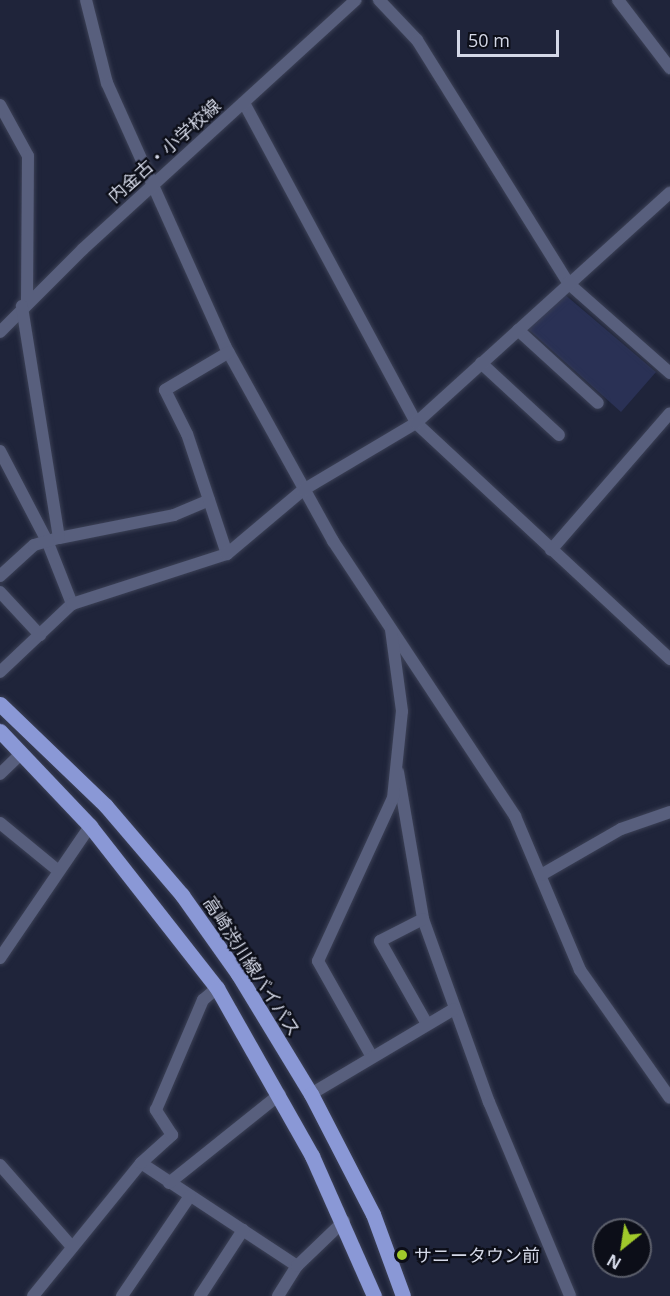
<!DOCTYPE html>
<meta charset="utf-8">
<style>
body{margin:0}
#map{position:relative;width:670px;height:1296px;overflow:hidden;background:#1f243a;font-family:"Open Sans","Noto Sans JP",sans-serif}
div>[style]{position:absolute}
.green>*{inset:0;background:#2a3155}
.roads{filter:drop-shadow(0 0 2px #3c4156) drop-shadow(0 0 2px #3c4156)}
.street>*{height:12px;margin:-6px;padding:0 6px;transform-origin:6px;border-radius:6px;background:#585f7d}
.primary>*{height:15px;margin:-7.5px;padding:0 7.5px;transform-origin:7.5px;border-radius:7.5px;background:#8a98d6}
.dots>*{width:16px;height:16px;translate:-50% -50%;box-sizing:border-box;border:3px solid #0c0e18;border-radius:50%}
span{translate:-50% -50%;white-space:nowrap;text-align:center;line-height:1.15;-webkit-text-stroke:4.5px #0c0e18;paint-order:stroke}
.street-label{font-size:18px;color:#d4d8e7}
.poi-label{font-size:18px;color:#d4d8e7}
.left{translate:0 -50%;text-align:left}
.north{position:absolute;left:592px;top:1218px;width:60px;height:60px;box-sizing:border-box;background:#0c0e18;border:2px solid #5c5f6b;border-radius:50%;rotate:210deg;font-size:16px;font-weight:700;line-height:24px;text-align:center;color:#d4d8e7}
.north::after{content:'';display:block;margin:auto;width:21px;height:27px;background:#a0c92b;clip-path:polygon(50% 0,100% 100%,50% 72%,0 100%)}
.scale{position:absolute;left:457px;top:30px;width:102px;height:27px;box-sizing:border-box;border:3px solid #d4d8e7;border-top:0;padding-left:8px;font-size:18px;line-height:21px;white-space:nowrap;color:#d4d8e7;-webkit-text-stroke:4px #0c0e18;paint-order:stroke}
</style>
<div id="map">
<div class="green">
<div style="clip-path:polygon(563px 293px,656px 372px,621px 412px,527px 328px)"></div>
</div>
<div class="roads">
<div class="street">
<div style="left:86px;top:0;width:86px;rotate:75.8deg"></div>
<div style="left:107px;top:83px;width:288px;rotate:65.8deg"></div>
<div style="left:225px;top:346px;width:223px;rotate:61deg"></div>
<div style="left:333px;top:541px;width:330px;rotate:56.5deg"></div>
<div style="left:515px;top:816px;width:167px;rotate:67.1deg"></div>
<div style="left:580px;top:970px;width:156px;rotate:54.9deg"></div>
<div style="left:379px;top:0;width:55px;rotate:46.5deg"></div>
<div style="left:417px;top:40px;width:286px;rotate:58.1deg"></div>
<div style="left:568px;top:283px;width:136px;rotate:41.4deg"></div>
<div style="left:618px;top:0;width:86px;rotate:52.6deg"></div>
<div style="left:244px;top:103px;width:363px;rotate:61.7deg"></div>
<div style="left:416px;top:423px;width:347px;rotate:42.9deg"></div>
<div style="left:0;top:105px;width:58px;rotate:61.2deg"></div>
<div style="left:28px;top:156px;width:146px;rotate:90.4deg"></div>
<div style="left:518px;top:330px;width:108px;rotate:42.4deg"></div>
<div style="left:0;top:332px;width:117px;rotate:-45deg"></div>
<div style="left:83px;top:249px;width:369px;rotate:-42.4deg"></div>
<div style="left:481px;top:363px;width:106px;rotate:42.7deg"></div>
<div style="left:0;top:451px;width:104px;rotate:62.4deg"></div>
<div style="left:48px;top:543px;width:66px;rotate:68.5deg"></div>
<div style="left:59px;top:538px;width:117px;rotate:-11.3deg"></div>
<div style="left:174px;top:515px;width:38px;rotate:-23deg"></div>
<div style="left:551px;top:550px;width:181px;rotate:-49deg"></div>
<div style="left:227px;top:554px;width:126px;rotate:-108.4deg"></div>
<div style="left:187px;top:434px;width:49px;rotate:-116.6deg"></div>
<div style="left:165px;top:390px;width:74px;rotate:-30.7deg"></div>
<div style="left:0;top:576px;width:46px;rotate:-42.4deg"></div>
<div style="left:34px;top:545px;width:26px;rotate:-16deg"></div>
<div style="left:59px;top:538px;width:235px;rotate:-99.1deg"></div>
<div style="left:0;top:592px;width:59px;rotate:47.1deg"></div>
<div style="left:0;top:672px;width:99px;rotate:-43.4deg"></div>
<div style="left:72px;top:604px;width:163px;rotate:-17.9deg"></div>
<div style="left:227px;top:554px;width:99px;rotate:-40.1deg"></div>
<div style="left:303px;top:490px;width:131px;rotate:-30.7deg"></div>
<div style="left:416px;top:423px;width:343px;rotate:-42.2deg"></div>
<div style="left:398px;top:772px;width:149px;rotate:80.3deg"></div>
<div style="left:423px;top:919px;width:195px;rotate:70.2deg"></div>
<div style="left:489px;top:1102px;width:210px;rotate:67.3deg"></div>
<div style="left:0;top:774px;width:30px;rotate:-44deg"></div>
<div style="left:0;top:823px;width:72px;rotate:39.4deg"></div>
<div style="left:541px;top:875px;width:92px;rotate:-29.9deg"></div>
<div style="left:621px;top:829px;width:52px;rotate:-19.1deg"></div>
<div style="left:423px;top:919px;width:48px;rotate:152.9deg"></div>
<div style="left:380px;top:941px;width:95px;rotate:60.5deg"></div>
<div style="left:0;top:958px;width:160px;rotate:-55.7deg"></div>
<div style="left:372px;top:1057px;width:110px;rotate:-119.4deg"></div>
<div style="left:318px;top:961px;width:179px;rotate:-65.3deg"></div>
<div style="left:393px;top:798px;width:87px;rotate:-84.1deg"></div>
<div style="left:402px;top:711px;width:82px;rotate:-97.7deg"></div>
<div style="left:311px;top:1094px;width:166px;rotate:-30.7deg"></div>
<div style="left:141px;top:1163px;width:187px;rotate:33.4deg"></div>
<div style="left:0;top:1165px;width:109px;rotate:48.7deg"></div>
<div style="left:169px;top:1183px;width:142px;rotate:-38.7deg"></div>
<div style="left:33px;top:1296px;width:171px;rotate:-50.9deg"></div>
<div style="left:141px;top:1163px;width:42px;rotate:-42.1deg"></div>
<div style="left:172px;top:1135px;width:30px;rotate:-123deg"></div>
<div style="left:156px;top:1110px;width:120px;rotate:-66.9deg"></div>
<div style="left:203px;top:1000px;width:18px;rotate:-41deg"></div>
<div style="left:122px;top:1296px;width:121px;rotate:-55.8deg"></div>
<div style="left:200px;top:1296px;width:79px;rotate:-56.9deg"></div>
<div style="left:278px;top:1296px;width:36px;rotate:-58deg"></div>
<div style="left:297px;top:1266px;width:65px;rotate:-43.8deg"></div>
</div>
<div class="primary">
<div style="left:0;top:704px;width:147px;rotate:43.9deg"></div>
<div style="left:106px;top:806px;width:117px;rotate:49.5deg"></div>
<div style="left:182px;top:895px;width:97px;rotate:54.7deg"></div>
<div style="left:238px;top:974px;width:140px;rotate:58.7deg"></div>
<div style="left:311px;top:1094px;width:135px;rotate:62.7deg"></div>
<div style="left:373px;top:1214px;width:87px;rotate:69.9deg"></div>
<div style="left:0;top:731px;width:131px;rotate:46.5deg"></div>
<div style="left:90px;top:826px;width:206px;rotate:51.9deg"></div>
<div style="left:217px;top:988px;width:193px;rotate:60.5deg"></div>
<div style="left:312px;top:1156px;width:153px;rotate:66.1deg"></div>
</div>
</div>
<div class="dots">
<div style="left:402px;top:1255px;background:#a0c92b"></div>
</div>
<div class="street-label">
<span style="left:164px;top:151px;rotate:-42deg">内金古・小学校線</span>
<span style="left:252px;top:966px;rotate:57deg">高崎渋川線バイパス</span>
</div>
<div class="poi-label">
<span class="left" style="left:414px;top:1255px">サニータウン前</span>
</div>
<div class="north">N</div>
<div class="scale">50 m</div>
</div>
